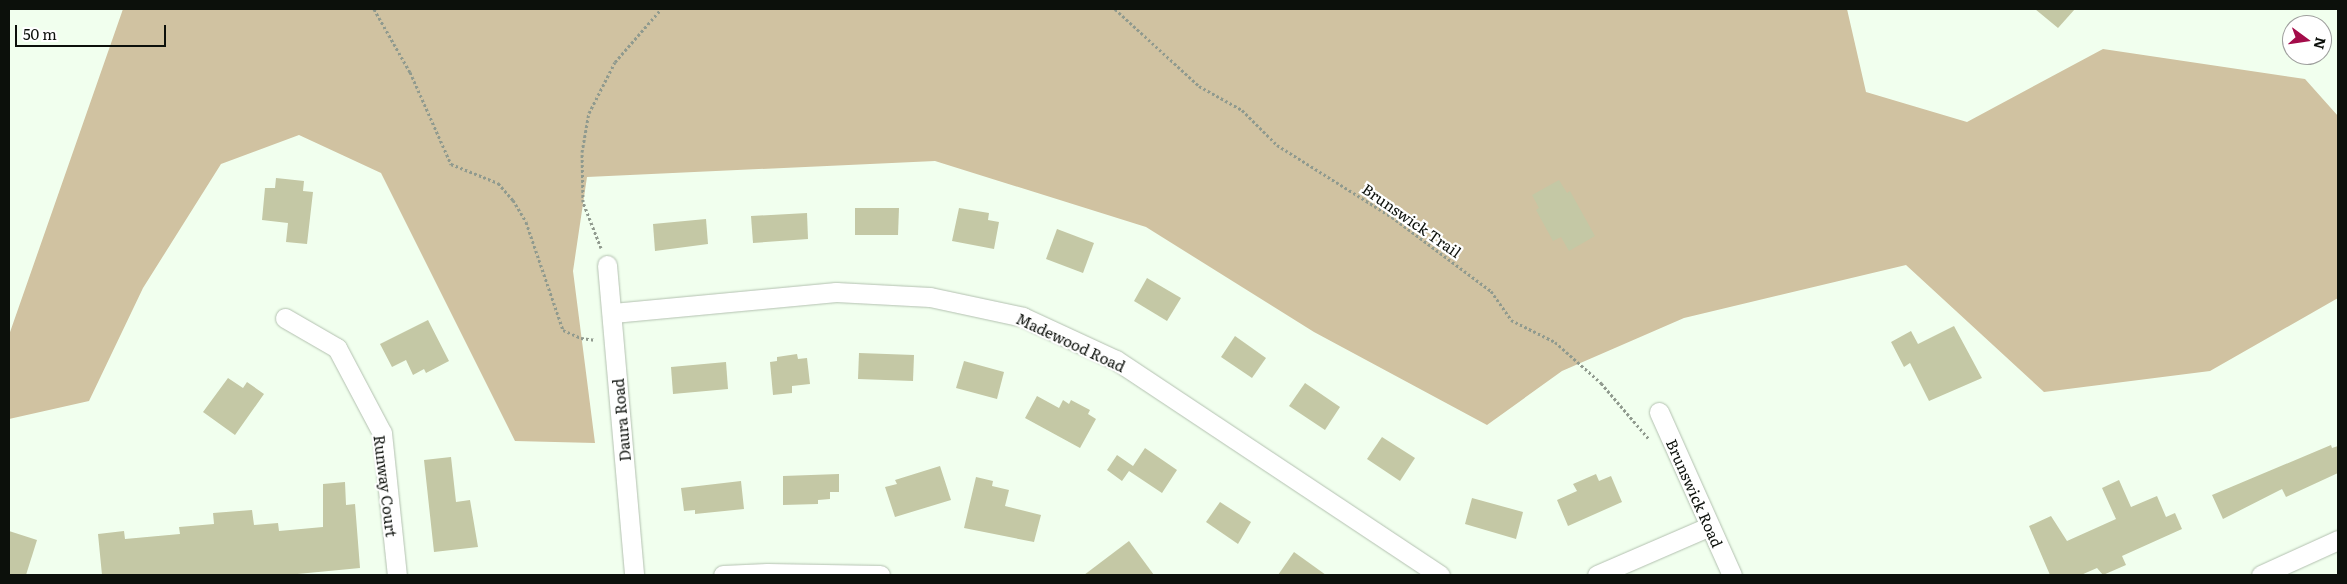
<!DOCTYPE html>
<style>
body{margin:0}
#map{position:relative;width:2347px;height:584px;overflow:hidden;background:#f1ffee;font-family:Literata,serif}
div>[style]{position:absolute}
.forest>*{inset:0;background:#d0c2a1}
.building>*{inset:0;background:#c4c8a5}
.path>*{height:3px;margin-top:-1.5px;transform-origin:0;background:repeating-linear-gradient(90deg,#909a8e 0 2.5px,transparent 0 5px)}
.roads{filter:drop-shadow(0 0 1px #b3c1b0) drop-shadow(0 0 1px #b3c1b0)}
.street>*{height:19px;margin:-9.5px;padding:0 9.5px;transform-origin:9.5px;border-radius:9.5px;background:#fff}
span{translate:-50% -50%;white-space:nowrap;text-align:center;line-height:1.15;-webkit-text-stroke:4.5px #fff;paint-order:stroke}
.street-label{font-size:15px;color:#0c100b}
.frame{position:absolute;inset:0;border:10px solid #0c100b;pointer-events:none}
.north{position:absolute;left:2282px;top:15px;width:50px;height:50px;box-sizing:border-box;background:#fff;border:1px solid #9e9f9d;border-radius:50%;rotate:104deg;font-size:14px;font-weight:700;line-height:20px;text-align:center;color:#0c100b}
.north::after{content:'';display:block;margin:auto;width:18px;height:22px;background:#a30c4a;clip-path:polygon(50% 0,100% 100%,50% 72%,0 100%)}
.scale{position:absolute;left:15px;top:25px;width:151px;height:22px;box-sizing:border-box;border:2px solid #0c100b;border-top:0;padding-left:6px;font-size:15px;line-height:18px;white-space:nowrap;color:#0c100b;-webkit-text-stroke:4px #fff;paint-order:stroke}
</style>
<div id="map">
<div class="forest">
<div style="clip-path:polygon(123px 9px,1847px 9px,1866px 92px,1967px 122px,2103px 49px,2305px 79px,2338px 116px,2338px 298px,2210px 371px,2044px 392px,1906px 265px,1684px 318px,1562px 371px,1487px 425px,1314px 332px,1146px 227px,935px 161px,587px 177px,573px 271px,595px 443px,515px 441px,381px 173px,299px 135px,221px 164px,143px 288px,89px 401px,9px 419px,9px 335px)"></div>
</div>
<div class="building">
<div style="clip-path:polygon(2035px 9px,2075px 9px,2058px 28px)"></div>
<div style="clip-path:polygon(276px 178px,304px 181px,303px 191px,313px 192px,307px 244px,286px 242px,288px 223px,262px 220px,265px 188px,275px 188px)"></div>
<div style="clip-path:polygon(1559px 180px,1567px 193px,1570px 191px,1595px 236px,1569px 251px,1561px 237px,1553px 241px,1536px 210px,1539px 208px,1532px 195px)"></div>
<div style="clip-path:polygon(855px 208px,899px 208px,898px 235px,855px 235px)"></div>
<div style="clip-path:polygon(959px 208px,989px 213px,988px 220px,999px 222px,994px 249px,952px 241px)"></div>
<div style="clip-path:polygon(807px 213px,808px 239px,753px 243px,751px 216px)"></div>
<div style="clip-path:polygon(706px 219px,708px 244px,655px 251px,653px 224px)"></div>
<div style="clip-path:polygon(1057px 229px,1094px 243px,1083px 273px,1046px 259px)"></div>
<div style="clip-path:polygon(1147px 278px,1181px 298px,1167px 321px,1134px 301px)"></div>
<div style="clip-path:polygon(428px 320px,449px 361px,426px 373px,424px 369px,413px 375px,406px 360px,392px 367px,380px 344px)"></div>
<div style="clip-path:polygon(1954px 326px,1982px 378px,1929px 401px,1910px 363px,1904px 367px,1891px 342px,1911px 331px,1918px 344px)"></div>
<div style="clip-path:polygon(1235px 336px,1266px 358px,1252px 378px,1221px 357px)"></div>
<div style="clip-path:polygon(859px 353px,914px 355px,913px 381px,858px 379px)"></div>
<div style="clip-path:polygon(797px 354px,798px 359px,807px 358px,810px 384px,792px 386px,792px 393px,773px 395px,770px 362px,777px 361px,777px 357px)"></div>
<div style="clip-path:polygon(964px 361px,1004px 372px,997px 399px,956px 388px)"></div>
<div style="clip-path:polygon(726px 362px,728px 389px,673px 394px,671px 367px)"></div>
<div style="clip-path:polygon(228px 378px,243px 388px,247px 382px,264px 394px,235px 435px,203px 412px)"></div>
<div style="clip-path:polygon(1305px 383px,1340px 407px,1325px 430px,1289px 406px)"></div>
<div style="clip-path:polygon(1037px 396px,1059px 408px,1063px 400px,1069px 404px,1071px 400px,1090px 410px,1088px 414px,1096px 419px,1080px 448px,1025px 418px)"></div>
<div style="clip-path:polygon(1382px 437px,1415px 458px,1400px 481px,1367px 459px)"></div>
<div style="clip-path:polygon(2331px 445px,2332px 448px,2338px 446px,2338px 473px,2286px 497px,2282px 489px,2223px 519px,2212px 495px)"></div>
<div style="clip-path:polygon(1145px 448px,1177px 470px,1162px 493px,1129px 471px,1122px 481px,1107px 470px,1117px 455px,1133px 466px)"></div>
<div style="clip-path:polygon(451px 457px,456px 502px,470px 500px,478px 547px,434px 552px,424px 460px)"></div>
<div style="clip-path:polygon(940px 466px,951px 500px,895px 517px,885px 487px,897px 484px,895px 480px)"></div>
<div style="clip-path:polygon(839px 474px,839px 492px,830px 492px,830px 499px,818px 500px,818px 504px,783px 505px,783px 476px)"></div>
<div style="clip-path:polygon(1596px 474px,1599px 481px,1611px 476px,1622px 502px,1568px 526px,1557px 500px,1577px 491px,1573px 484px)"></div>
<div style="clip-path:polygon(976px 477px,993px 481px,992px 486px,1009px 490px,1005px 506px,1041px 515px,1034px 542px,964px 528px)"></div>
<div style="clip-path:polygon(2119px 480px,2131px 507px,2157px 496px,2166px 517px,2175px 513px,2182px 529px,2122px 556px,2126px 565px,2103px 575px,2097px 568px,2081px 575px,2050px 575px,2029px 526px,2051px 516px,2067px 541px,2116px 519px,2102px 488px)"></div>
<div style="clip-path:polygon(741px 481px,744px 509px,695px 514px,695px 510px,684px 511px,681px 488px)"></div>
<div style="clip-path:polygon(345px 482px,346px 505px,355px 504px,360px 568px,287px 575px,102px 575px,98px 534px,124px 531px,125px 539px,180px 534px,179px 527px,214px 524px,213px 513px,252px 510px,254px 525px,278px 523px,279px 531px,323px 527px,323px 484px)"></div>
<div style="clip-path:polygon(1472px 498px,1523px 512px,1516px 539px,1465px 524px)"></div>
<div style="clip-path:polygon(1220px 502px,1251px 522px,1238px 544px,1206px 522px)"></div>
<div style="clip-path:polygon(9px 531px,37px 540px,26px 575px,9px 575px)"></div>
<div style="clip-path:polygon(1129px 541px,1154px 575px,1084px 575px)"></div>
<div style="clip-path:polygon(1294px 552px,1326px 575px,1278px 575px)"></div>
</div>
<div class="path">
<div style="left:374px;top:9px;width:73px;rotate:60.3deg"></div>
<div style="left:410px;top:72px;width:101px;rotate:66deg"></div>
<div style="left:451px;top:164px;width:51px;rotate:22deg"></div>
<div style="left:498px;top:183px;width:23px;rotate:49deg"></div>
<div style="left:513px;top:200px;width:26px;rotate:59deg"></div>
<div style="left:526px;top:222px;width:114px;rotate:71.1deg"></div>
<div style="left:563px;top:330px;width:20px;rotate:24deg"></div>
<div style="left:581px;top:338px;width:15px;rotate:8deg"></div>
<div style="left:1115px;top:9px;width:114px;rotate:42.5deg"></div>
<div style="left:1199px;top:86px;width:49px;rotate:29.2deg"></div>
<div style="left:1242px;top:110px;width:49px;rotate:45deg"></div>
<div style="left:1277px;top:145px;width:136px;rotate:32.1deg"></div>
<div style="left:1392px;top:217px;width:124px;rotate:36.8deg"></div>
<div style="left:1491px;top:291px;width:35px;rotate:55deg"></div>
<div style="left:1511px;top:320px;width:49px;rotate:26.6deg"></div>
<div style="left:1555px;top:342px;width:62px;rotate:41.7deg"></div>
<div style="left:1601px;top:383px;width:74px;rotate:49.4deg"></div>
<div style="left:601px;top:248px;width:49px;rotate:-111.4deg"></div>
<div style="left:583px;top:202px;width:50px;rotate:-91.1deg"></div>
<div style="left:582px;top:152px;width:40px;rotate:-80deg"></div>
<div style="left:589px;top:113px;width:57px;rotate:-63deg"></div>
<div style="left:615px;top:62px;width:70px;rotate:-49deg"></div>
</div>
<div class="roads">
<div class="street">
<div style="left:607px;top:265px;width:311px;rotate:85deg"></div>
<div style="left:613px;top:313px;width:224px;rotate:-5.4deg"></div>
<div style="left:836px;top:292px;width:94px;rotate:3deg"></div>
<div style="left:930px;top:297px;width:95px;rotate:12.1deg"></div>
<div style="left:1023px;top:317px;width:102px;rotate:24.8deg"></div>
<div style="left:1116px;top:360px;width:389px;rotate:33.6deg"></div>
<div style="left:285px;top:318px;width:60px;rotate:30deg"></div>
<div style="left:337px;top:348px;width:96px;rotate:62.1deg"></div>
<div style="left:382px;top:433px;width:143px;rotate:84deg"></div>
<div style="left:1659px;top:412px;width:179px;rotate:65.9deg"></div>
<div style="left:723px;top:575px;width:44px;rotate:-2.6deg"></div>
<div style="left:767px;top:573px;width:113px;rotate:1deg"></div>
<div style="left:1597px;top:575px;width:123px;rotate:-23.4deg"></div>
<div style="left:2261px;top:575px;width:85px;rotate:-24.4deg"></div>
</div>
</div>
<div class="street-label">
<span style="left:1412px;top:220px;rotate:35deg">Brunswick Trail</span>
<span style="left:1071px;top:342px;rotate:25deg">Madewood Road</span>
<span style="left:621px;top:420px;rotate:-95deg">Daura Road</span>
<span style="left:386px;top:486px;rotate:83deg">Runway Court</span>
<span style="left:1695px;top:493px;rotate:66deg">Brunswick Road</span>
</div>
<div class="frame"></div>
<div class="north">N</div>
<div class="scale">50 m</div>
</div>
